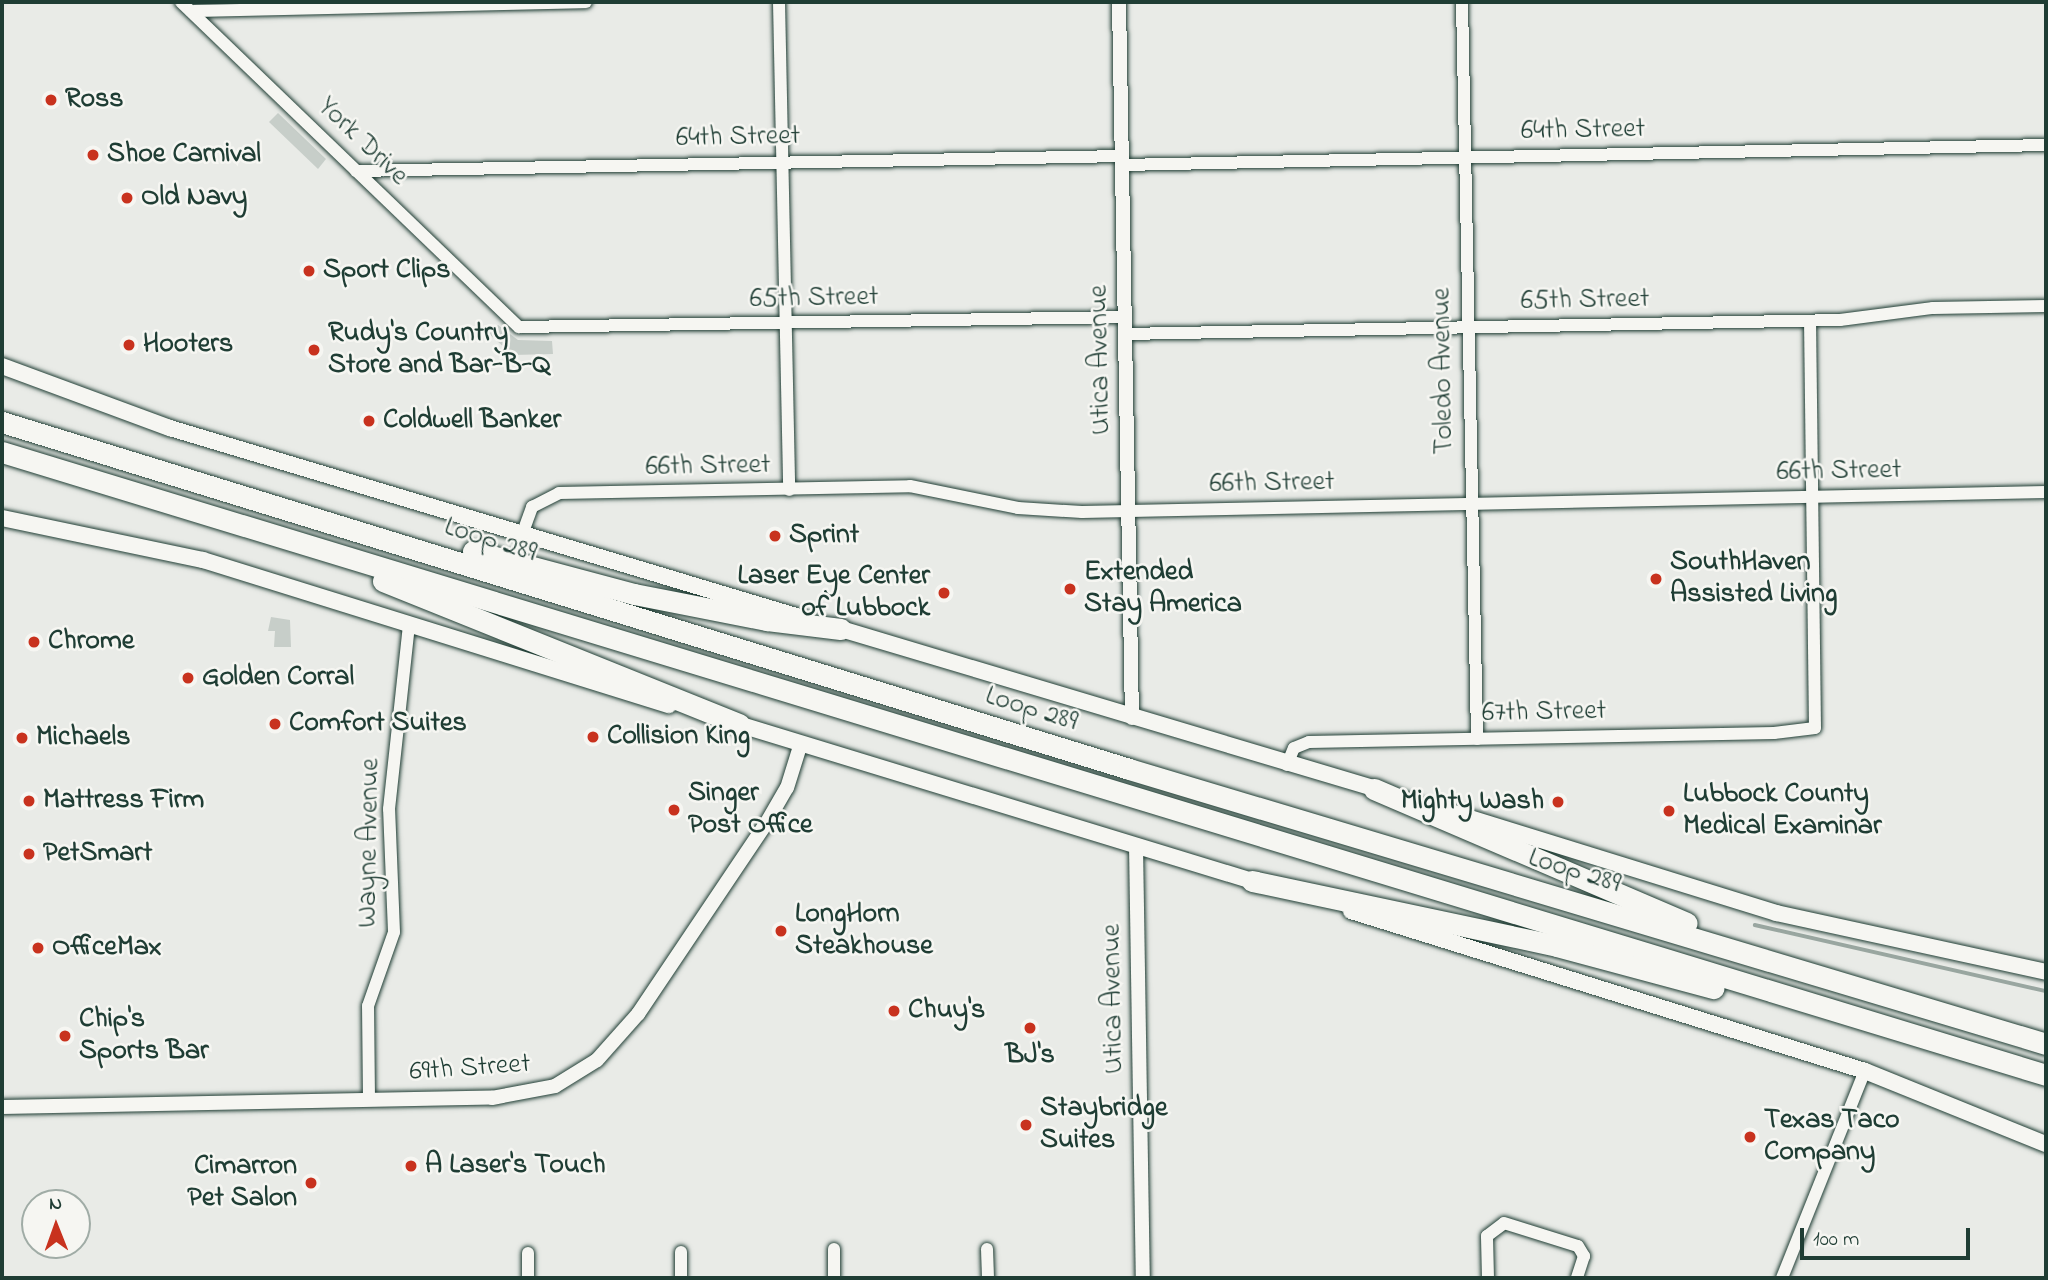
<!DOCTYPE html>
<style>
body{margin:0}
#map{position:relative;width:2048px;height:1280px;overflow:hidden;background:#e9ebe7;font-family:"Indie Flower",sans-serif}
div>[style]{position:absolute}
.green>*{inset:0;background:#c7cec9}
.stream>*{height:3.5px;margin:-1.75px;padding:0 1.75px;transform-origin:1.75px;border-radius:1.75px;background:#99a6a0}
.roads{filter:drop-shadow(0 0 2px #1f3d34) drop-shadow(0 0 2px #1f3d34)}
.minor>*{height:12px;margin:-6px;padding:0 6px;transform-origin:6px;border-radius:6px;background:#f6f6f2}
.tertiary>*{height:14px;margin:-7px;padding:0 7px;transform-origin:7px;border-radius:7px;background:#f6f6f2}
.secondary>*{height:16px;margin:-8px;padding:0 8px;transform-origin:8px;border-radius:8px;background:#f6f6f2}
.motorway>*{height:21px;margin:-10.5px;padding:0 10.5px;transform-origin:10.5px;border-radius:10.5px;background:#f6f6f2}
.dots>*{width:19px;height:19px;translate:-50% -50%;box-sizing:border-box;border:4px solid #f6f6f2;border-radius:50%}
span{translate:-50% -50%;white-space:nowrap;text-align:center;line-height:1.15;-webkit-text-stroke:5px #f6f6f2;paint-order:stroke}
.poi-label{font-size:28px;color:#1f3d34;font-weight:700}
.left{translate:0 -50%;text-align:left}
.right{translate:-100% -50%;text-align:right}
.street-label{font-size:28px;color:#1f3d34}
.frame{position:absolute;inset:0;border:4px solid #1f3d34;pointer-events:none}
.north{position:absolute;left:21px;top:1189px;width:70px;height:70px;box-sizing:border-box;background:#f6f6f2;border:2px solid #a0aca6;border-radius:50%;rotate:359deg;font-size:19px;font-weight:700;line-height:28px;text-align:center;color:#1f3d34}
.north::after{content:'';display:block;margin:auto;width:24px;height:32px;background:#c8321e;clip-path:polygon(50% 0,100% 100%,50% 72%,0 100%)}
.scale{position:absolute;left:1800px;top:1228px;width:170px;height:32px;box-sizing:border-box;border:4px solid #1f3d34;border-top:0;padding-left:9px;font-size:21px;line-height:24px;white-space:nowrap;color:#1f3d34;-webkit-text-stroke:5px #f6f6f2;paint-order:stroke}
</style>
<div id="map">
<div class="green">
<div style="clip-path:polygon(278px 113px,326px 159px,318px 169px,269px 122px)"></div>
<div style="clip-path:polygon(498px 325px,518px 340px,552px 341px,553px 354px,513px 355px,489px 334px)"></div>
<div style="clip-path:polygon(271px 617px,290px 620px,291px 647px,274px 647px,275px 631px,268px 631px)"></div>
</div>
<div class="stream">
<div style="left:1755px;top:925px;width:298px;rotate:12.8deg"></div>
</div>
<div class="roads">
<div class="minor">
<div style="left:181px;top:2px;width:469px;rotate:43.9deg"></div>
<div style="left:519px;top:327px;width:606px;rotate:-0.95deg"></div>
<div style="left:779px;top:2px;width:488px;rotate:88.8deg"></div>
<div style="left:1462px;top:2px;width:737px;rotate:88.83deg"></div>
<div style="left:191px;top:11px;width:395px;rotate:-1.3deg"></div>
<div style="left:1122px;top:165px;width:924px;rotate:-1.24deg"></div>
<div style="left:356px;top:171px;width:765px;rotate:-1.12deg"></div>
<div style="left:1125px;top:334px;width:715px;rotate:-1.12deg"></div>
<div style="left:1840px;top:320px;width:94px;rotate:-7.4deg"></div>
<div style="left:1933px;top:308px;width:113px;rotate:-1deg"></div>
<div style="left:523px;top:532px;width:27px;rotate:-70deg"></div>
<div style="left:532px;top:507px;width:30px;rotate:-27deg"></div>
<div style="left:559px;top:493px;width:351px;rotate:-1.1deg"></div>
<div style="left:910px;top:486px;width:110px;rotate:11.5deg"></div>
<div style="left:1018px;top:508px;width:64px;rotate:3.6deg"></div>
<div style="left:1082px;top:512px;width:964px;rotate:-1.19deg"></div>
<div style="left:1287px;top:765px;width:18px;rotate:-68deg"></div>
<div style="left:1294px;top:748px;width:16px;rotate:-22deg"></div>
<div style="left:1309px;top:742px;width:465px;rotate:-1.1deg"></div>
<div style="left:1774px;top:733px;width:41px;rotate:-7deg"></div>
<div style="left:1815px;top:728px;width:407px;rotate:-90.7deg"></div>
<div style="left:369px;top:1099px;width:93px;rotate:-90.6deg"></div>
<div style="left:368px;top:1006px;width:78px;rotate:-70.6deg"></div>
<div style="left:394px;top:932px;width:123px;rotate:-92.3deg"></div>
<div style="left:389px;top:809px;width:185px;rotate:-83.8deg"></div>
<div style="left:834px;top:1249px;width:29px;rotate:90deg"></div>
<div style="left:987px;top:1249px;width:29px;rotate:88deg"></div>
<div style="left:681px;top:1252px;width:26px;rotate:90deg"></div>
<div style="left:528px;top:1253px;width:25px;rotate:90deg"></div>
<div style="left:1488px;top:1278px;width:42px;rotate:-91.4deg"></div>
<div style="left:1487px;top:1236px;width:21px;rotate:-37deg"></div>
<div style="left:1504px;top:1223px;width:77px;rotate:17.3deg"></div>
<div style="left:1578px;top:1246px;width:12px;rotate:59deg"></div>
<div style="left:1584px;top:1256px;width:23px;rotate:108deg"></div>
<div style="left:1782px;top:1278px;width:223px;rotate:-68.2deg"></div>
</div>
<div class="tertiary">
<div style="left:1119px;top:2px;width:716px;rotate:88.96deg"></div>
<div style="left:1136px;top:845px;width:433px;rotate:89.1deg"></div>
<div style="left:2px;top:1107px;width:490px;rotate:-1.1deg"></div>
<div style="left:492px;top:1098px;width:64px;rotate:-10.8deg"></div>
<div style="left:555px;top:1086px;width:49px;rotate:-31.8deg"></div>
<div style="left:597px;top:1060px;width:62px;rotate:-48.3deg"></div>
<div style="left:638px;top:1014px;width:231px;rotate:-56.1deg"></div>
<div style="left:767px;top:822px;width:39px;rotate:-60deg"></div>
<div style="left:787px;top:788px;width:47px;rotate:-72.7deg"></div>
</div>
<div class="secondary">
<div style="left:2px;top:366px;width:179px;rotate:20.3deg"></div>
<div style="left:170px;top:428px;width:661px;rotate:16.71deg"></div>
<div style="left:2px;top:518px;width:205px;rotate:11.8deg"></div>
<div style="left:203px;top:560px;width:488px;rotate:17.3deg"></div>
<div style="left:831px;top:626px;width:576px;rotate:16.64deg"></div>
<div style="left:728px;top:721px;width:558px;rotate:16.97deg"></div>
<div style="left:1444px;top:810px;width:348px;rotate:17.2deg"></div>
<div style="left:1776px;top:913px;width:276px;rotate:12.3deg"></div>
<div style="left:1351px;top:911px;width:538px;rotate:17.29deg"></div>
<div style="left:1865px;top:1071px;width:195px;rotate:22deg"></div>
</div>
<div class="motorway">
<div style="left:2px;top:422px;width:1179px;rotate:17.11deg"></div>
<div style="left:1129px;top:769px;width:957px;rotate:16.69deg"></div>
<div style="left:2px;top:452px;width:2137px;rotate:16.95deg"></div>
<div style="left:473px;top:551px;width:167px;rotate:15deg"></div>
<div style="left:634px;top:594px;width:136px;rotate:11.1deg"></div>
<div style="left:767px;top:620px;width:74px;rotate:7deg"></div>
<div style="left:383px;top:581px;width:384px;rotate:21.9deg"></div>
<div style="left:1374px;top:789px;width:340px;rotate:23.2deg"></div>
<div style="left:1252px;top:881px;width:312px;rotate:12deg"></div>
<div style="left:1557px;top:946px;width:162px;rotate:15.1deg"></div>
</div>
</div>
<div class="dots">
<div style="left:51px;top:100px;background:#c8321e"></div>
<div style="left:93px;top:155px;background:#c8321e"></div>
<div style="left:127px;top:198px;background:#c8321e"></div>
<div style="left:309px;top:271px;background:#c8321e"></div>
<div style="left:129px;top:345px;background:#c8321e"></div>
<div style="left:314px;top:350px;background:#c8321e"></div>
<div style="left:369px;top:421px;background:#c8321e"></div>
<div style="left:775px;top:536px;background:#c8321e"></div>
<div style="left:1656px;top:579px;background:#c8321e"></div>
<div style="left:1070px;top:589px;background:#c8321e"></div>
<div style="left:944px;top:593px;background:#c8321e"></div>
<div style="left:34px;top:642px;background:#c8321e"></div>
<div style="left:188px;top:678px;background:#c8321e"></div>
<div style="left:275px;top:724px;background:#c8321e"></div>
<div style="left:593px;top:737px;background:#c8321e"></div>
<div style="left:22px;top:738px;background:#c8321e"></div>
<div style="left:29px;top:801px;background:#c8321e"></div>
<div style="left:1558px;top:802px;background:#c8321e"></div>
<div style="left:674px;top:810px;background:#c8321e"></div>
<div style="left:1669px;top:811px;background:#c8321e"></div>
<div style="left:29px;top:854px;background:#c8321e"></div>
<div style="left:781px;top:931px;background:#c8321e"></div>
<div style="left:38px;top:948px;background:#c8321e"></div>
<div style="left:894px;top:1011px;background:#c8321e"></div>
<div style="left:1030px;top:1028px;background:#c8321e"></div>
<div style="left:65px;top:1036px;background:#c8321e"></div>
<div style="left:1026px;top:1125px;background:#c8321e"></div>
<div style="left:1750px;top:1137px;background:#c8321e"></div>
<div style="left:411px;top:1166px;background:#c8321e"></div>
<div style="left:311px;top:1183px;background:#c8321e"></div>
</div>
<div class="poi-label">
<span class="left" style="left:65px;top:100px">Ross</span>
<span class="left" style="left:107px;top:155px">Shoe Carnival</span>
<span class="left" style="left:141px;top:198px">Old Navy</span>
<span class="left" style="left:323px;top:271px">Sport Clips</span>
<span class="left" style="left:328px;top:350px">Rudy's Country<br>Store and Bar-B-Q</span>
<span class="left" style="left:143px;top:345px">Hooters</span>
<span class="left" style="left:383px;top:421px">Coldwell Banker</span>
<span class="left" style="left:789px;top:536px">Sprint</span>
<span class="left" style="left:1670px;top:579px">SouthHaven<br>Assisted Living</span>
<span class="left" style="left:1084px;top:589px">Extended<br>Stay America</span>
<span class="right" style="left:930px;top:593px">Laser Eye Center<br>of Lubbock</span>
<span class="left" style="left:48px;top:642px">Chrome</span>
<span class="left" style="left:202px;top:678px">Golden Corral</span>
<span class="left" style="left:289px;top:724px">Comfort Suites</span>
<span class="left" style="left:607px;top:737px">Collision King</span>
<span class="left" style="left:36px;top:738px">Michaels</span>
<span class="left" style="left:688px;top:810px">Singer<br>Post Office</span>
<span class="left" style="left:1683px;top:811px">Lubbock County<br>Medical Examinar</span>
<span class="left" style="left:43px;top:801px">Mattress Firm</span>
<span class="right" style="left:1544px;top:802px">Mighty Wash</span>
<span class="left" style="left:43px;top:854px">PetSmart</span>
<span class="left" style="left:795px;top:931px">LongHorn<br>Steakhouse</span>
<span class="left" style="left:52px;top:948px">OfficeMax</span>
<span class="left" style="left:908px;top:1011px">Chuy's</span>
<span class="left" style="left:79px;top:1036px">Chip's<br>Sports Bar</span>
<span style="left:1030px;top:1056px">BJ's</span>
<span class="left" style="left:1040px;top:1125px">Staybridge<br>Suites</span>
<span class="left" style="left:1764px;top:1137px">Texas Taco<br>Company</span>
<span class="left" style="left:425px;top:1166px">A Laser's Touch</span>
<span class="right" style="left:297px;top:1183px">Cimarron<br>Pet Salon</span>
</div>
<div class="street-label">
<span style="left:1583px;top:131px;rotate:-1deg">64th Street</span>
<span style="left:738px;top:138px;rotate:-1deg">64th Street</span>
<span style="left:362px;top:142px;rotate:44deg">York Drive</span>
<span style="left:814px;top:299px;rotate:-1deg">65th Street</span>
<span style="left:1585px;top:301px;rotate:-1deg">65th Street</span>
<span style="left:1101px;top:360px;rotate:-91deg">Utica Avenue</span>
<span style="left:1444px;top:371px;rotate:-91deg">Toledo Avenue</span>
<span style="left:708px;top:467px;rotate:-1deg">66th Street</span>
<span style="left:1839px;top:472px;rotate:-1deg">66th Street</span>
<span style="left:1272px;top:484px;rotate:-1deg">66th Street</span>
<span style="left:490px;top:541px;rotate:17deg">Loop 289</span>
<span style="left:1031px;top:710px;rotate:17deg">Loop 289</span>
<span style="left:1544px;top:713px;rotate:-1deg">67th Street</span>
<span style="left:370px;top:843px;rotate:-89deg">Wayne Avenue</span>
<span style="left:1574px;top:872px;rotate:17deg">Loop 289</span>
<span style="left:1114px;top:999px;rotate:-91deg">Utica Avenue</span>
<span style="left:470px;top:1069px;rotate:-4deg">69th Street</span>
</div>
<div class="frame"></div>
<div class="north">N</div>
<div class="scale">100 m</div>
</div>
